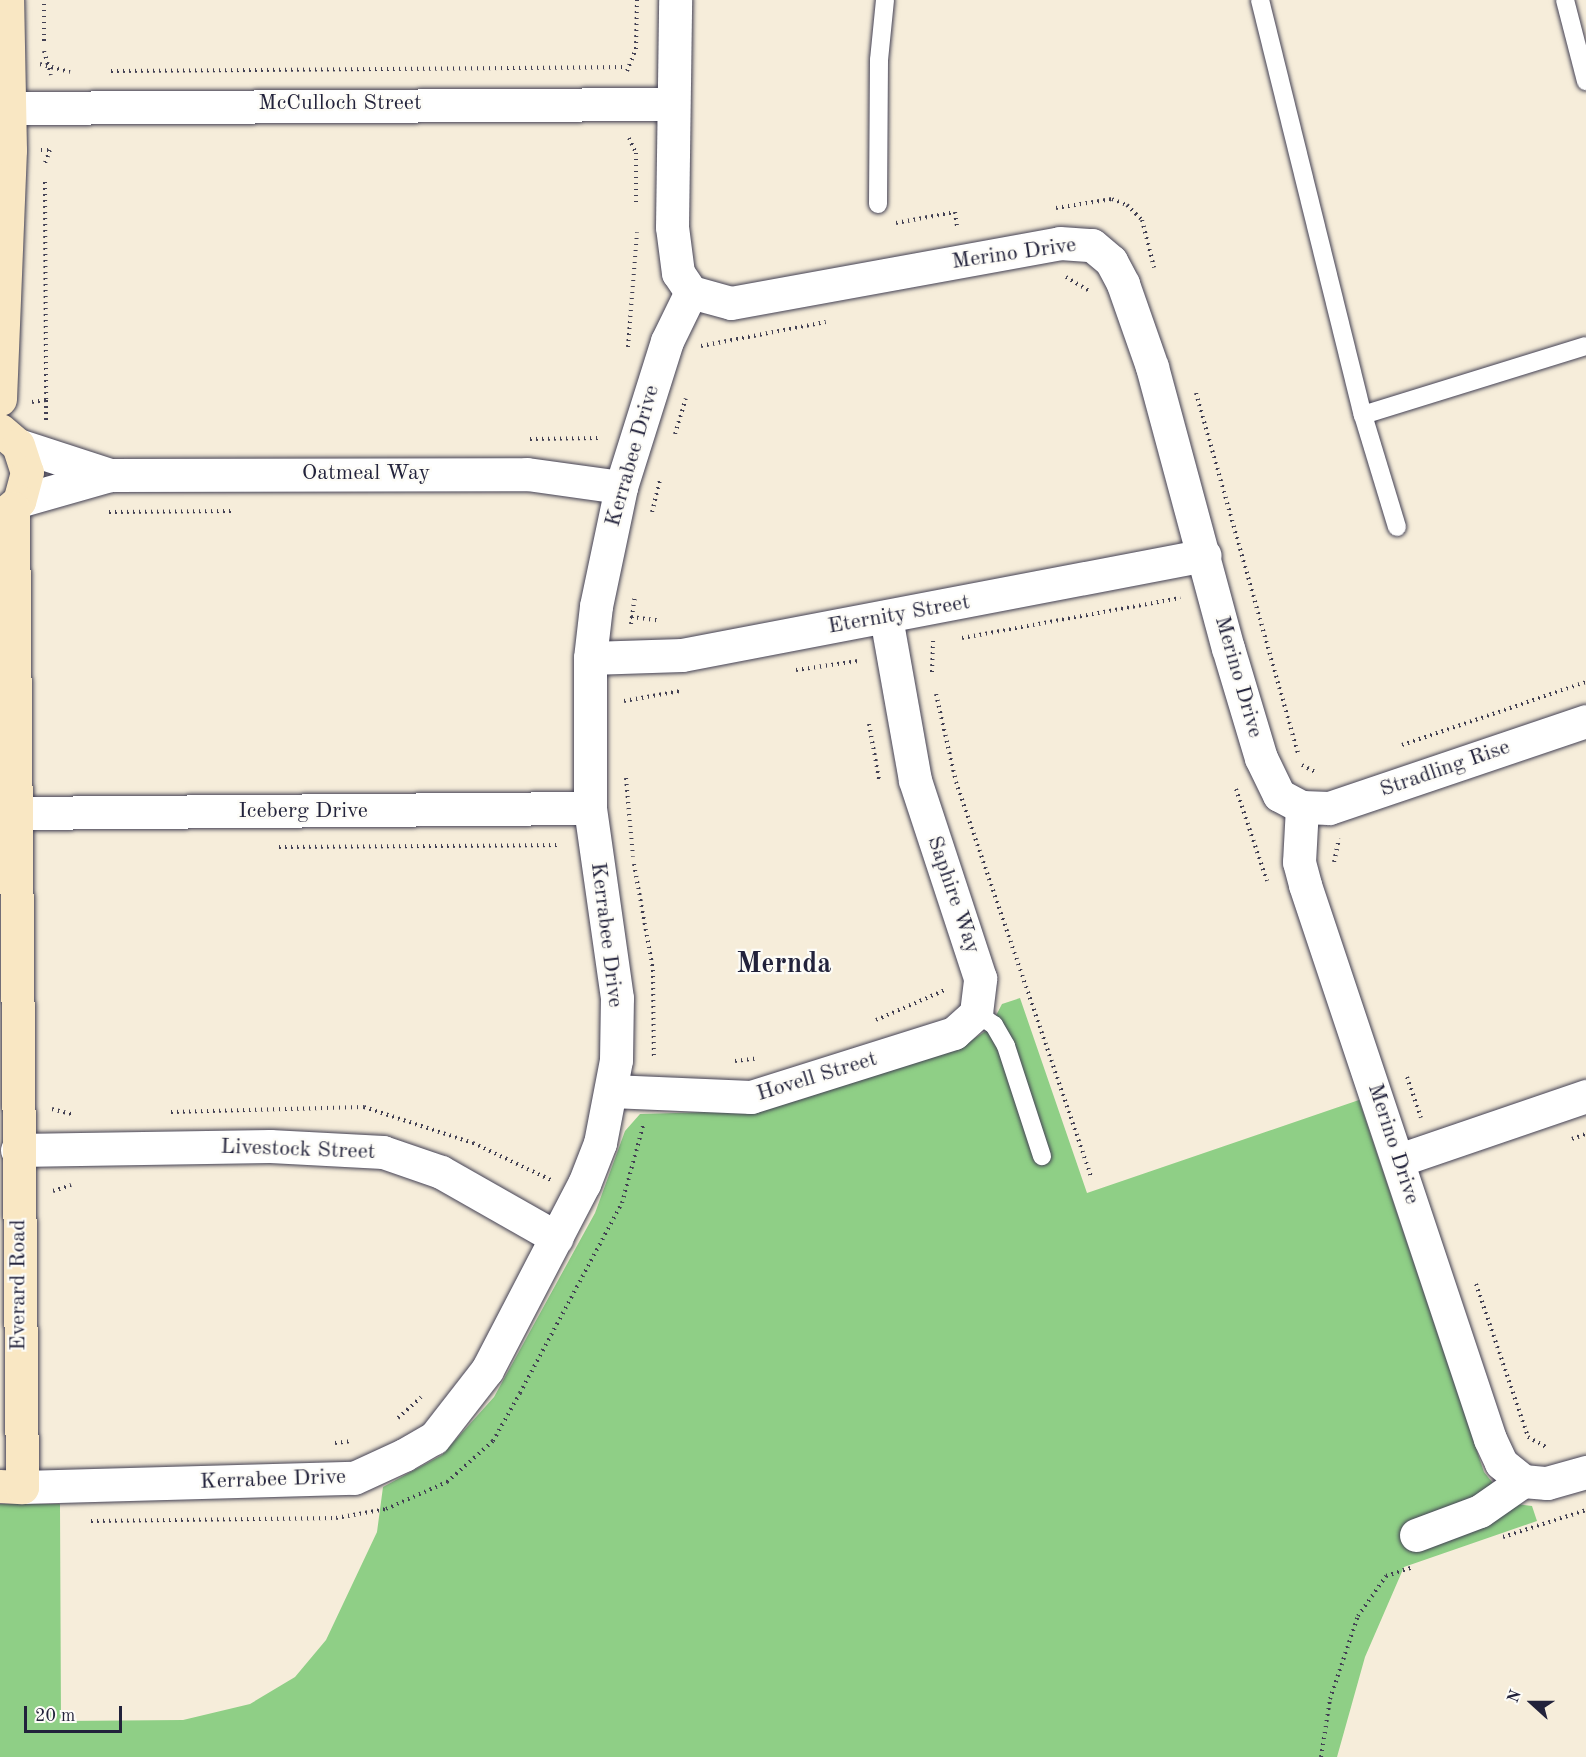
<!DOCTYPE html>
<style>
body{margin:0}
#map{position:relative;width:1586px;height:1757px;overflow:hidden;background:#f6edda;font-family:"Old Standard TT",serif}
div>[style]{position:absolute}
.green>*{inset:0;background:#8fcf86}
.path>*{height:4px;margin-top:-2px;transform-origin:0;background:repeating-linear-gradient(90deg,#424053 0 1.5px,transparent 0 6px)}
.roads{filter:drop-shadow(0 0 2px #424053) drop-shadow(0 0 2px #424053)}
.lane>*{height:18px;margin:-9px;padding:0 9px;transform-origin:9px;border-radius:9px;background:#fff}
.street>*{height:33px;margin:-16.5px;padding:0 16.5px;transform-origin:16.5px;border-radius:16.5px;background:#fff}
.secondary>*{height:33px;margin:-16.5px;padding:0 16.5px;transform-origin:16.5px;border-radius:16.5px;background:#f9e7c3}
span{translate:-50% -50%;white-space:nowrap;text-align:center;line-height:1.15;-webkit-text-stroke:4.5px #fdfcf7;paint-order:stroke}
.street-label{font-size:22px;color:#22223b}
.district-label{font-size:28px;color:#22223b;font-weight:700}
.north{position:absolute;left:1502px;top:1673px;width:60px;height:60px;-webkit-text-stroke:4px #fdfcf7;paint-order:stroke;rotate:291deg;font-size:16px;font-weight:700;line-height:24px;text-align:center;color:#22223b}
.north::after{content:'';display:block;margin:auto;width:21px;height:27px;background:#22223b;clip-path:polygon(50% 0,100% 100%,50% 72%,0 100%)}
.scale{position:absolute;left:24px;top:1706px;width:98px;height:27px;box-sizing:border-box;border:3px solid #22223b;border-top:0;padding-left:8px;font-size:18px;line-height:21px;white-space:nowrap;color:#22223b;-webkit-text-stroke:4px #fdfcf7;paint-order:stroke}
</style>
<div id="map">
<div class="green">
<div style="clip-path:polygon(1020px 998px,1087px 1193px,1359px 1100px,1484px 1472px,1509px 1503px,1532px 1506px,1537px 1521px,1404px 1567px,1365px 1657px,1337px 1757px,0 1757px,0 1504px,60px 1504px,61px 1721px,183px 1720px,250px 1704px,295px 1677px,326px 1640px,377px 1532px,383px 1487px,442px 1455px,494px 1397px,595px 1213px,625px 1131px,640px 1114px,748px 1111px,799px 1100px,964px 1045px,989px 1029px,1002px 1004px)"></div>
</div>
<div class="path">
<div style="left:44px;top:41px;width:41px;rotate:-90deg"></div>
<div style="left:44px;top:51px;width:25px;rotate:74deg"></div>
<div style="left:40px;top:64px;width:31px;rotate:15deg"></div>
<div style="left:111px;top:71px;width:516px;rotate:-0.44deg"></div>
<div style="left:627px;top:71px;width:24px;rotate:-68deg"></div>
<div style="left:636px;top:49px;width:49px;rotate:-88.8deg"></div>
<div style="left:629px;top:138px;width:17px;rotate:65deg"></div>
<div style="left:636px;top:153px;width:50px;rotate:90deg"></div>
<div style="left:41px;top:150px;width:9px"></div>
<div style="left:50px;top:150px;width:17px;rotate:111deg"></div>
<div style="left:45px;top:182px;width:218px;rotate:89.7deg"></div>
<div style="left:1056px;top:208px;width:57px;rotate:-9.1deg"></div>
<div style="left:1112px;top:199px;width:16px;rotate:22deg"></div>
<div style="left:1127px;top:205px;width:21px;rotate:45deg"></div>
<div style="left:1142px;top:220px;width:49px;rotate:75.7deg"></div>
<div style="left:896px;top:223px;width:60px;rotate:-10.6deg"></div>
<div style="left:955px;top:212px;width:14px;rotate:82deg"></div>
<div style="left:1066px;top:277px;width:26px;rotate:31deg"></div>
<div style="left:701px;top:346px;width:127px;rotate:-10.9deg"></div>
<div style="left:628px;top:347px;width:115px;rotate:-85.5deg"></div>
<div style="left:1196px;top:393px;width:374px;rotate:74.2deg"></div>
<div style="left:32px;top:402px;width:14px;rotate:-8deg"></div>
<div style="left:46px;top:400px;width:21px;rotate:90deg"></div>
<div style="left:675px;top:434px;width:37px;rotate:-73deg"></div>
<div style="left:530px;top:439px;width:69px;rotate:-0.8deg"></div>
<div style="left:109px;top:512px;width:124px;rotate:-0.5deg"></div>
<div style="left:652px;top:512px;width:32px;rotate:-76deg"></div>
<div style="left:631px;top:617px;width:26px;rotate:7deg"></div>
<div style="left:631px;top:624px;width:28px;rotate:-82deg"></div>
<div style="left:962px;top:638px;width:222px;rotate:-10.4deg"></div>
<div style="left:796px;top:670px;width:63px;rotate:-8.3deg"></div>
<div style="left:932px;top:672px;width:31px;rotate:-88deg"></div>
<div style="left:936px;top:694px;width:90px;rotate:77.2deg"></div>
<div style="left:956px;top:782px;width:416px;rotate:71.1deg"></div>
<div style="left:624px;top:701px;width:57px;rotate:-10.1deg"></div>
<div style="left:869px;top:724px;width:56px;rotate:79.7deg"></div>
<div style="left:1402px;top:745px;width:194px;rotate:-18.9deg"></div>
<div style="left:1302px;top:765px;width:17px;rotate:28deg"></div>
<div style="left:626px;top:778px;width:79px;rotate:84.9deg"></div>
<div style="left:1236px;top:789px;width:97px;rotate:71.4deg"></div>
<div style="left:279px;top:847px;width:281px;rotate:-0.4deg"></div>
<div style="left:1334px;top:862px;width:24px;rotate:-78deg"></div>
<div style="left:634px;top:864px;width:108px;rotate:79.8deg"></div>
<div style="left:653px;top:970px;width:89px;rotate:89.4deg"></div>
<div style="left:876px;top:1020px;width:75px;rotate:-23.5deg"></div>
<div style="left:735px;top:1061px;width:23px;rotate:-7deg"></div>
<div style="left:1407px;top:1077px;width:43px;rotate:71.1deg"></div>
<div style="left:52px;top:1109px;width:20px;rotate:15deg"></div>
<div style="left:171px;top:1112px;width:193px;rotate:-1.5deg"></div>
<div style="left:364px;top:1107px;width:115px;rotate:18.3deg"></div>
<div style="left:473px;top:1143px;width:86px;rotate:25.4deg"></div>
<div style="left:1572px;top:1139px;width:15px;rotate:-20deg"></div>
<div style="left:53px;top:1191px;width:19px;rotate:-18deg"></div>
<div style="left:1476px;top:1284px;width:162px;rotate:71.2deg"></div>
<div style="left:1528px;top:1437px;width:23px;rotate:29deg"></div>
<div style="left:398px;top:1418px;width:31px;rotate:-42deg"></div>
<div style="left:335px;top:1443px;width:17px;rotate:-7deg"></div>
<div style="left:91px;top:1521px;width:245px;rotate:-0.7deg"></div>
<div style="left:336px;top:1518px;width:51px;rotate:-10.2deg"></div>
<div style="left:386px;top:1509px;width:67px;rotate:-23.9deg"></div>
<div style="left:447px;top:1482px;width:62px;rotate:-41.7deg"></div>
<div style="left:493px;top:1441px;width:55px;rotate:-60.6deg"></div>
<div style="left:520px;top:1393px;width:216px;rotate:-61.8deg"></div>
<div style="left:622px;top:1203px;width:80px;rotate:-74.7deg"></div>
<div style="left:1503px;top:1537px;width:87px;rotate:-18deg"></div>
<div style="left:1321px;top:1757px;width:59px;rotate:-81.2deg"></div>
<div style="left:1330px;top:1699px;width:88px;rotate:-71.4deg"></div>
<div style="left:1358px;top:1616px;width:49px;rotate:-55deg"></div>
<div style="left:1386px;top:1576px;width:26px;rotate:-18deg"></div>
</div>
<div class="roads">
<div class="lane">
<div style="left:1260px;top:0;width:428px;rotate:76.1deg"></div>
<div style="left:1363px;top:415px;width:117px;rotate:73.1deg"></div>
<div style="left:1565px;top:0;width:84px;rotate:75.5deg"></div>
<div style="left:878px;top:204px;width:144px;rotate:-89.6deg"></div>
<div style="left:879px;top:60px;width:60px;rotate:-84.3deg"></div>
<div style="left:1363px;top:415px;width:233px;rotate:-17.2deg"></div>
<div style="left:976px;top:1013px;width:22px;rotate:34deg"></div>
<div style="left:994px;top:1025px;width:24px;rotate:60deg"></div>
<div style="left:1006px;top:1046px;width:116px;rotate:71.9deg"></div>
</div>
<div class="street">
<div style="left:10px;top:108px;width:660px;rotate:-0.35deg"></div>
<div style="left:691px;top:292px;width:41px;rotate:15.4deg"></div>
<div style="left:731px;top:303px;width:334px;rotate:-10.3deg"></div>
<div style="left:1060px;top:243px;width:32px;rotate:4deg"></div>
<div style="left:1092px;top:245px;width:25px;rotate:40deg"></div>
<div style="left:1111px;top:261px;width:26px;rotate:62deg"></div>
<div style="left:1123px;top:284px;width:88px;rotate:70.7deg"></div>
<div style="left:1152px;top:367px;width:291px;rotate:74.9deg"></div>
<div style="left:1228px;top:648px;width:115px;rotate:73.3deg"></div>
<div style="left:1261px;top:758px;width:41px;rotate:64.1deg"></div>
<div style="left:1279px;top:795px;width:26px;rotate:28deg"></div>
<div style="left:1302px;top:807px;width:27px;rotate:2deg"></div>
<div style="left:1329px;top:808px;width:271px;rotate:-18.7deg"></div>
<div style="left:18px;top:445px;width:97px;rotate:18.1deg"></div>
<div style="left:110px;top:475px;width:417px;rotate:-0.1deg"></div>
<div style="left:527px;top:474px;width:95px;rotate:7.9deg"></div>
<div style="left:19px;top:501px;width:95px;rotate:-15.9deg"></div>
<div style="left:590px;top:658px;width:92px;rotate:-1.9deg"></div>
<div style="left:682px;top:655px;width:532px;rotate:-10.82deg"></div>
<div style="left:1302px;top:807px;width:55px;rotate:93.1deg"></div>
<div style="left:1299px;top:862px;width:24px;rotate:75deg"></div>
<div style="left:1305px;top:885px;width:584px;rotate:71.53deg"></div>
<div style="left:1490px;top:1439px;width:26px;rotate:65deg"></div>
<div style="left:1501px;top:1463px;width:28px;rotate:39deg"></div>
<div style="left:1523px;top:1481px;width:24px;rotate:5deg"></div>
<div style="left:1547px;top:1483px;width:41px;rotate:-15.8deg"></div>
<div style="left:16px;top:813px;width:574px;rotate:-0.5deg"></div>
<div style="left:611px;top:1091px;width:140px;rotate:2.5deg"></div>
<div style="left:751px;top:1097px;width:213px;rotate:-17.5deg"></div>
<div style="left:954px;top:1033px;width:30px;rotate:-42deg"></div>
<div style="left:976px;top:1013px;width:35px;rotate:-83deg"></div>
<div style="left:980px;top:978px;width:208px;rotate:-108.2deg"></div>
<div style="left:915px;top:780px;width:166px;rotate:-100.1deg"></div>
<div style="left:17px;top:1150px;width:253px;rotate:-0.9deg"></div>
<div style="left:270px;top:1146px;width:113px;rotate:3deg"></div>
<div style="left:383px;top:1152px;width:61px;rotate:19deg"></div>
<div style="left:441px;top:1172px;width:133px;rotate:29.6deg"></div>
<div style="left:1399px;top:1160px;width:198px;rotate:-18.9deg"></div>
<div style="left:22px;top:1487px;width:332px;rotate:-1.6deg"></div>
<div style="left:354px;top:1478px;width:55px;rotate:-24.7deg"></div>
<div style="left:404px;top:1455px;width:34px;rotate:-30deg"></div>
<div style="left:434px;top:1438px;width:86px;rotate:-52.1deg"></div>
<div style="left:487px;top:1370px;width:210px;rotate:-62.5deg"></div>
<div style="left:584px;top:1184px;width:44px;rotate:-68.7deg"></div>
<div style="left:600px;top:1143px;width:85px;rotate:-79.1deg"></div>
<div style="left:616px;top:1060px;width:62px;rotate:-89.1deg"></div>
<div style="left:617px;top:998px;width:192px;rotate:-98.1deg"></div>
<div style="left:590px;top:808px;width:150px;rotate:-90deg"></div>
<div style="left:590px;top:658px;width:52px;rotate:-83.4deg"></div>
<div style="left:596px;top:606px;width:122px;rotate:-78.1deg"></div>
<div style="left:621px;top:487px;width:153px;rotate:-72.5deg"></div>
<div style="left:667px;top:341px;width:55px;rotate:-63.9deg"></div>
<div style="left:691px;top:292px;width:23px;rotate:-124deg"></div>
<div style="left:678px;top:273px;width:46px;rotate:-97.4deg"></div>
<div style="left:672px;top:227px;width:227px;rotate:-89.2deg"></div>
<div style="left:1416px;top:1535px;width:68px;rotate:-20.6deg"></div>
<div style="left:1480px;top:1511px;width:52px;rotate:-34.9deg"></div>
</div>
<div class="secondary">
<div style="left:0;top:399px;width:249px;rotate:-87.7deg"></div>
<div style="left:10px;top:150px;width:150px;rotate:-91.1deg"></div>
<div style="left:0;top:430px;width:23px;rotate:40deg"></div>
<div style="left:18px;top:445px;width:28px;rotate:72deg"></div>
<div style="left:27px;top:472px;width:30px;rotate:105deg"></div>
<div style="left:19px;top:501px;width:25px;rotate:140deg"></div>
<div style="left:0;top:1486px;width:22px;rotate:3deg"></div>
<div style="left:22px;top:1487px;width:979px;rotate:-90.53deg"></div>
</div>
</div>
<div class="street-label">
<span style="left:340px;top:104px">McCulloch Street</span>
<span style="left:1014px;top:254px;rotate:-8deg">Merino Drive</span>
<span style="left:633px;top:456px;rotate:-74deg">Kerrabee Drive</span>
<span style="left:366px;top:474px">Oatmeal Way</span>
<span style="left:899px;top:615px;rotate:-10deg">Eternity Street</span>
<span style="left:1238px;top:677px;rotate:74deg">Merino Drive</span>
<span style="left:1445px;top:769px;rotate:-19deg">Stradling Rise</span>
<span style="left:303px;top:812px">Iceberg Drive</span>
<span style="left:953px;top:895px;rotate:71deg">Saphire Way</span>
<span style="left:606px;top:935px;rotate:83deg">Kerrabee Drive</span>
<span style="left:817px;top:1077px;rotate:-17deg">Hovell Street</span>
<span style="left:1393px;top:1144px;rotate:72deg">Merino Drive</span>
<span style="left:298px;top:1150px;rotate:2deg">Livestock Street</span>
<span style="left:19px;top:1285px;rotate:-90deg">Everard Road</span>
<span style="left:273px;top:1480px;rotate:-2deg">Kerrabee Drive</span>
</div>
<div class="district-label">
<span style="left:784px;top:965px">Mernda</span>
</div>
<div class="north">N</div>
<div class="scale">20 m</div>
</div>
